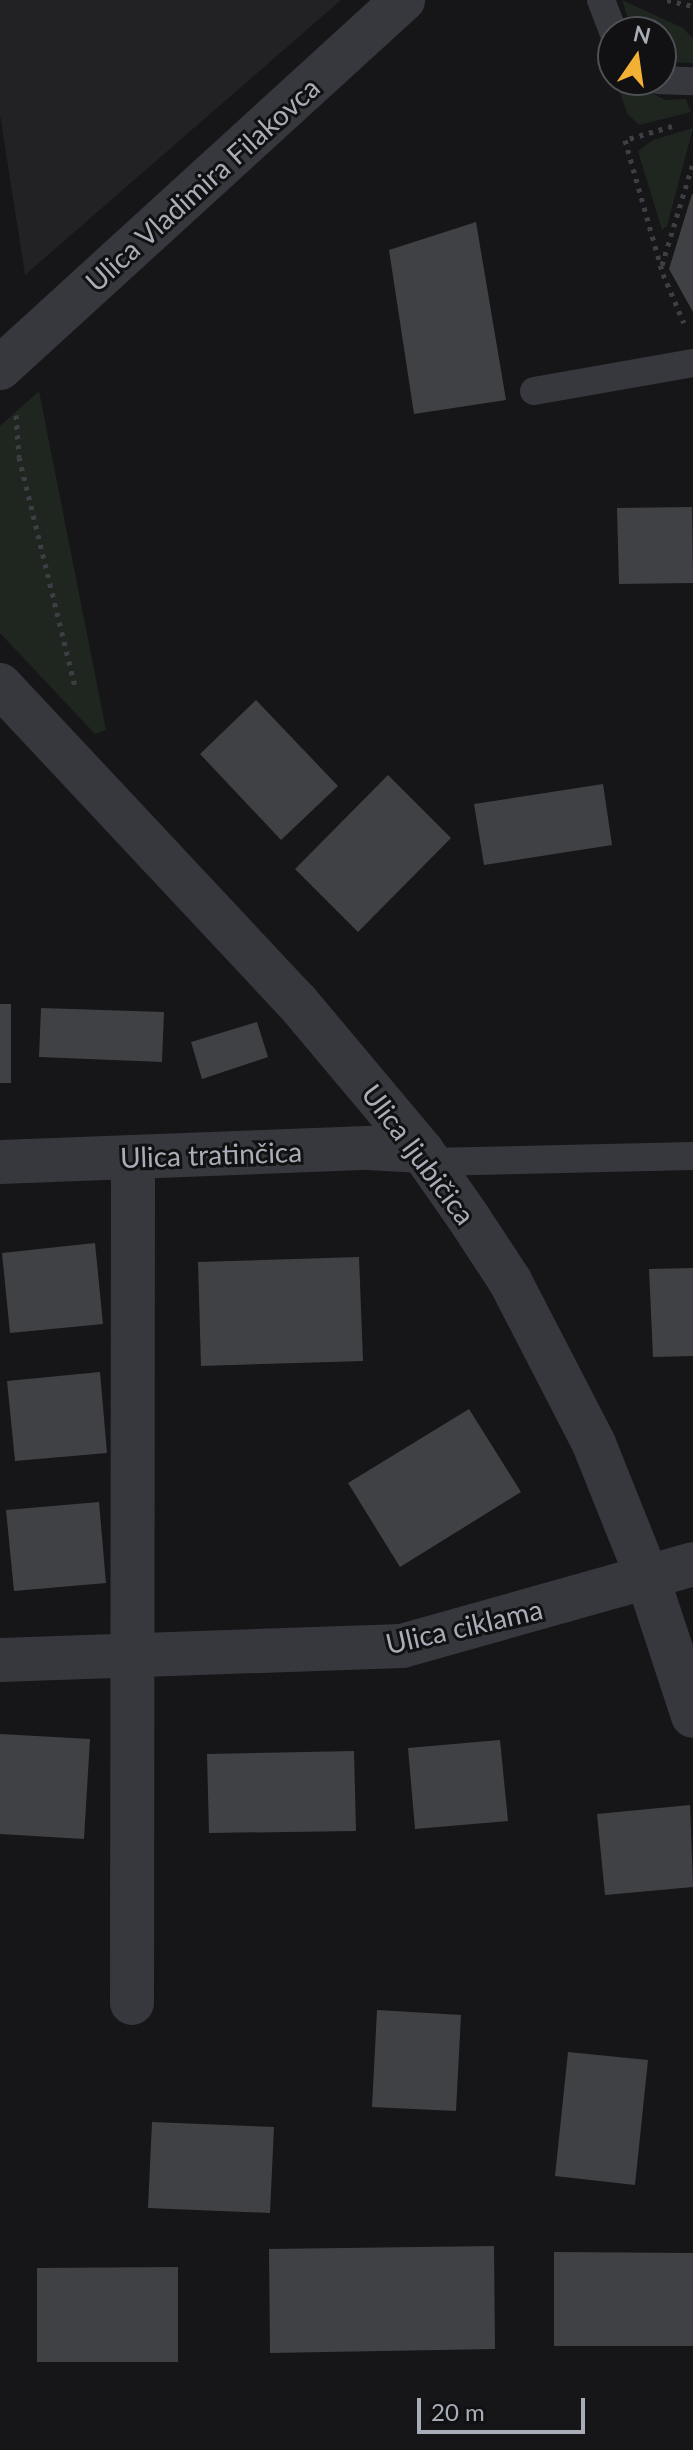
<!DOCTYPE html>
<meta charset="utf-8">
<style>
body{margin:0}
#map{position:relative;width:693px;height:2450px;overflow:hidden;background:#161618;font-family:Lato,sans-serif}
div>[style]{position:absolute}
.built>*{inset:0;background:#222225}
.green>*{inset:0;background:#1e261f}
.building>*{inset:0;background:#404145}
.path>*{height:5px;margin-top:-2.5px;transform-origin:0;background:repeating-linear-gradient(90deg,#3d3f44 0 4px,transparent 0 10px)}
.service>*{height:28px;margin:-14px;padding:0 14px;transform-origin:14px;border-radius:14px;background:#37383d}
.minor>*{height:44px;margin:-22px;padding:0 22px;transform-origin:22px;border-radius:22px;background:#37383d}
span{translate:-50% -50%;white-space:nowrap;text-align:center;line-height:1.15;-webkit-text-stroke:6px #111113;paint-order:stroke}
.street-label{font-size:28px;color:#a8adb8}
.north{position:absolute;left:597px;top:16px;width:80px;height:80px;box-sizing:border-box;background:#111113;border:2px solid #4d4f55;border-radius:50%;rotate:13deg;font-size:22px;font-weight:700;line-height:32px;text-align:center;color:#a8adb8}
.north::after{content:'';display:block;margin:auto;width:28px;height:36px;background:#f2b134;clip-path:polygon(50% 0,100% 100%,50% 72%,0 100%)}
.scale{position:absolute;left:417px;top:2398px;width:168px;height:36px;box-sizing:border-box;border:4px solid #a8adb8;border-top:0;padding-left:10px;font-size:24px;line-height:28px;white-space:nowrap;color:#a8adb8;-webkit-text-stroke:6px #111113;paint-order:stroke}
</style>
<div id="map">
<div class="built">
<div style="clip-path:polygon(0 0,341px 0,25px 275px,0 115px)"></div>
</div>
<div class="green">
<div style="clip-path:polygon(622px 0,683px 28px,693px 39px,693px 63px,661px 62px,661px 32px,632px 32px)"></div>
<div style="clip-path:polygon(616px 80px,628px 80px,665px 100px,686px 99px,691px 112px,639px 125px,627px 113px)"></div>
<div style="clip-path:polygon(693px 128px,667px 226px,662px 230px,638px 151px,653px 140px)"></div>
<div style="clip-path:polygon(39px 391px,106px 730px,95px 734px,0 633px,0 426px)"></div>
</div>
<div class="building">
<div style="clip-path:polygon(692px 194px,693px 194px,693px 312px,669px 269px)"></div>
<div style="clip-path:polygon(476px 222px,506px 400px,414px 414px,389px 250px)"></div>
<div style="clip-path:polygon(692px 507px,693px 583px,619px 584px,617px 508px)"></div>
<div style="clip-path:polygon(256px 700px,338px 786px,281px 840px,200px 754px)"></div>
<div style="clip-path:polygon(388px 775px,451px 838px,358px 932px,295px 869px)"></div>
<div style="clip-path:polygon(603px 784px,612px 845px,484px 865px,474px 804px)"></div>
<div style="clip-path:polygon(0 1004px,11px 1004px,11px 1083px,0 1083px)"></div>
<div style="clip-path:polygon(41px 1008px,164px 1012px,162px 1062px,39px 1057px)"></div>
<div style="clip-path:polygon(257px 1022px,268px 1057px,202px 1079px,191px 1042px)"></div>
<div style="clip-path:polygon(95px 1243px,103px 1324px,10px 1333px,2px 1253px)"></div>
<div style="clip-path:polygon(359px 1257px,363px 1361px,201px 1366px,198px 1262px)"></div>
<div style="clip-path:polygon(693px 1268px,693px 1356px,653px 1357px,649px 1269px)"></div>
<div style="clip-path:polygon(100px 1372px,107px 1453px,15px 1461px,7px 1381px)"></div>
<div style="clip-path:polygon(469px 1409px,521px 1492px,400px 1567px,348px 1483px)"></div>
<div style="clip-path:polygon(99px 1502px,106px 1583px,14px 1591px,6px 1510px)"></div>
<div style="clip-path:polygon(0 1734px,90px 1739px,84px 1839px,0 1834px)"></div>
<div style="clip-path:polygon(500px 1740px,508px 1821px,415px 1829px,408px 1748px)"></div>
<div style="clip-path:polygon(354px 1751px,356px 1831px,209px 1833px,207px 1754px)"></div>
<div style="clip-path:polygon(690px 1805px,693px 1887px,605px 1895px,597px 1814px)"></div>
<div style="clip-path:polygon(377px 2010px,461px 2015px,456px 2111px,372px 2107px)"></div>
<div style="clip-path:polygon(568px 2052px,648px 2060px,635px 2185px,555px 2176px)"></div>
<div style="clip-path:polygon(152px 2122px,274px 2127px,270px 2213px,148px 2208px)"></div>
<div style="clip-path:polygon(494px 2246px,495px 2349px,270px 2353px,269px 2249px)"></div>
<div style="clip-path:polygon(554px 2252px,693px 2253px,693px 2346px,554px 2346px)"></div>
<div style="clip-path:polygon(178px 2267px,178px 2362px,37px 2362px,37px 2268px)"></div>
</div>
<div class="path">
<div style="left:667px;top:0;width:27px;rotate:13deg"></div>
<div style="left:672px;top:126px;width:49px;rotate:163.4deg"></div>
<div style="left:625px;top:140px;width:139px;rotate:74.2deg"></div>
<div style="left:663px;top:274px;width:53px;rotate:66.8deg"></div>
<div style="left:662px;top:265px;width:107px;rotate:-73.1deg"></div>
<div style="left:16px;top:415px;width:42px;rotate:85.9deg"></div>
<div style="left:19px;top:457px;width:240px;rotate:76.3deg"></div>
</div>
<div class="service">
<div style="left:601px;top:0;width:34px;rotate:69deg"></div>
<div style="left:658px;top:80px;width:35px;rotate:2deg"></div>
<div style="left:534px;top:391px;width:161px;rotate:-10deg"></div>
<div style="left:429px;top:1162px;width:264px;rotate:-1.3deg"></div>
</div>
<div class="minor">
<div style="left:0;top:368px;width:546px;rotate:-42.4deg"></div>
<div style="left:0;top:685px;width:434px;rotate:46.9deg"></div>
<div style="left:297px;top:1002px;width:194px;rotate:50deg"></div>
<div style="left:422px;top:1151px;width:80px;rotate:55.1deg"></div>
<div style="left:468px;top:1217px;width:77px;rotate:56.7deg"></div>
<div style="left:510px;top:1281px;width:183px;rotate:62.7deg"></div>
<div style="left:594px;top:1444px;width:145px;rotate:68.2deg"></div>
<div style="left:648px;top:1579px;width:144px;rotate:71.8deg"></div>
<div style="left:0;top:1162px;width:368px;rotate:-2.2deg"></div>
<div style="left:368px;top:1148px;width:54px;rotate:3.2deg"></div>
<div style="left:0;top:1660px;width:402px;rotate:-2deg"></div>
<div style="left:402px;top:1646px;width:302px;rotate:-15.7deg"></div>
<div style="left:132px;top:2003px;width:846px;rotate:-89.93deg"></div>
</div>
<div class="street-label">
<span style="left:202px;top:184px;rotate:-42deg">Ulica Vladimira Filakovca</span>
<span style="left:211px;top:1154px;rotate:-2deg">Ulica tratinčica</span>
<span style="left:419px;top:1154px;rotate:53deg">Ulica ljubičica</span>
<span style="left:464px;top:1626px;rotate:-13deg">Ulica ciklama</span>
</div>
<div class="north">N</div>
<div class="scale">20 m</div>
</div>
